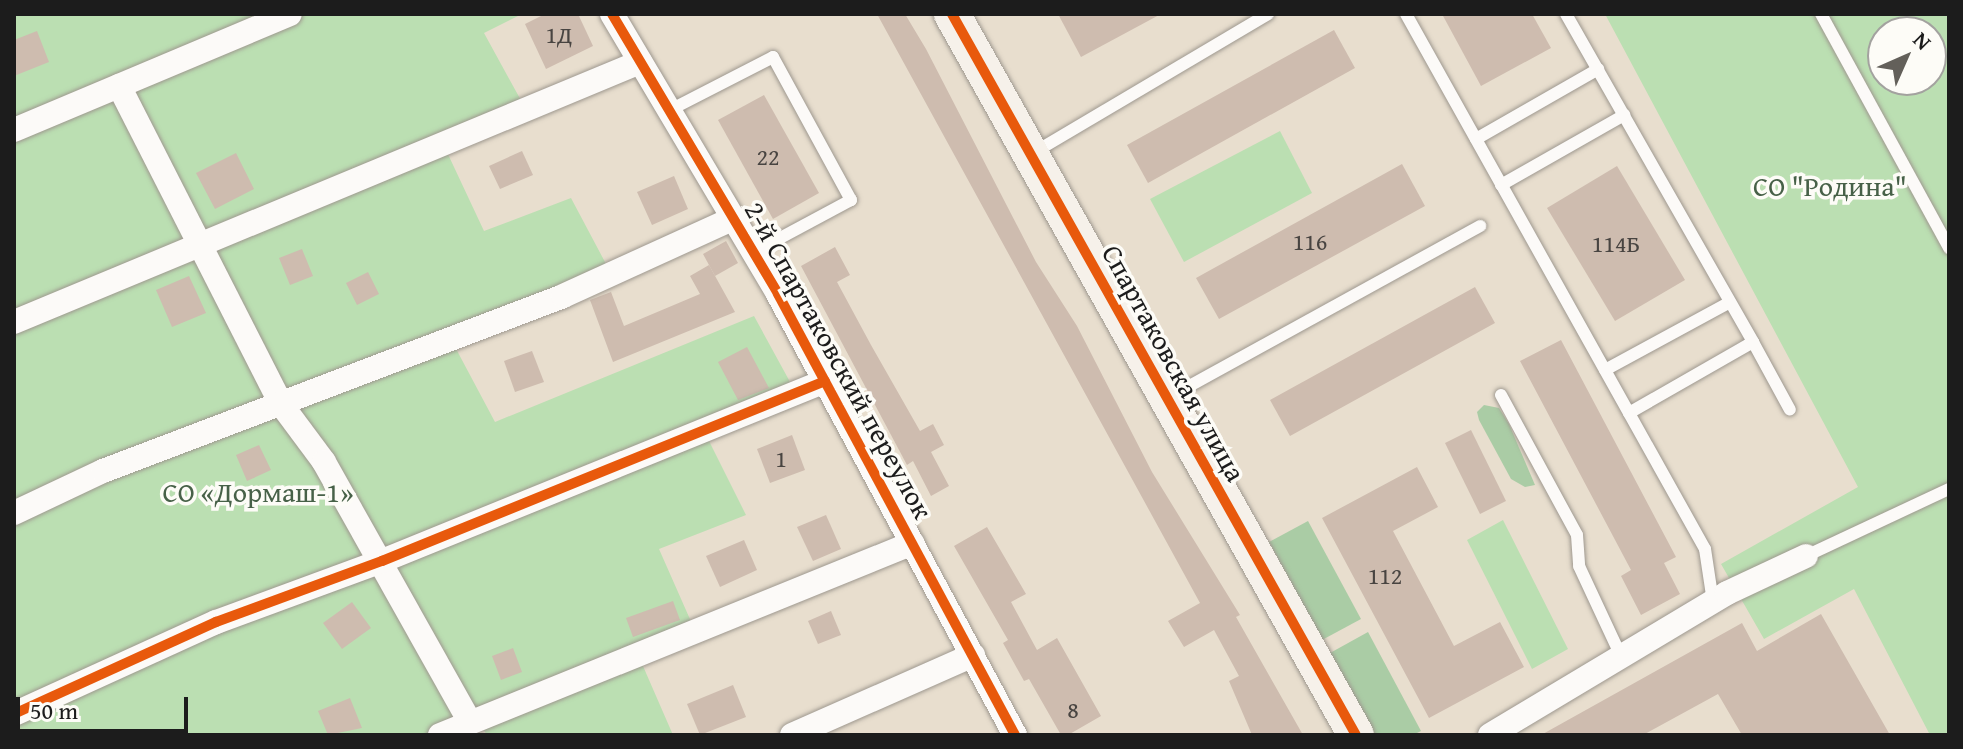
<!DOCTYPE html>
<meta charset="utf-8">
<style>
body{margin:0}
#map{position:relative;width:1963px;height:749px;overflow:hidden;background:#e8dece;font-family:"Gentium Book Plus",serif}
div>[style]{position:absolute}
.green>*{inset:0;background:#bbdfb2}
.forest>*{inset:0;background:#aacca5}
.building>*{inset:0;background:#cebcaf}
.roads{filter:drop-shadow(0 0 2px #9e988f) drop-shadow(0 0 2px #9e988f)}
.lane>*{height:12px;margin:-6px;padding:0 6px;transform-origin:6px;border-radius:6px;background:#fcfaf8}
.street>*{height:24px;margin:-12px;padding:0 12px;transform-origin:12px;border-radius:12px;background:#fcfaf8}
.secondary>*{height:36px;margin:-18px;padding:0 18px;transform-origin:18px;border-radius:18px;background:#f6f1ea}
.cycleway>*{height:10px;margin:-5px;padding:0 5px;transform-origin:5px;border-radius:5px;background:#e8590c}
span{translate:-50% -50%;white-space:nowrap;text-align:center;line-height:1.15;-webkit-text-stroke:7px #fdfcf7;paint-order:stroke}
.number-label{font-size:24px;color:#484441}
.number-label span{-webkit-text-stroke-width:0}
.park-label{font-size:28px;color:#476148}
.street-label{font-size:28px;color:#1c1c1c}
.frame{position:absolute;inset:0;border:16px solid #1c1c1c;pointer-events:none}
.north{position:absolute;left:1867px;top:16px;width:80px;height:80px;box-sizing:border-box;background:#fdfcf7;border:2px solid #a3a29f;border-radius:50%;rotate:45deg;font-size:22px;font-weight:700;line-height:32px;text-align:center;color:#1c1c1c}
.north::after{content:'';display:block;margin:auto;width:28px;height:36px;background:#63605a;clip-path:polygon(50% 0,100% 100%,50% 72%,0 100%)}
.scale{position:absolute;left:16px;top:697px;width:172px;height:36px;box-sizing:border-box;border:4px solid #1c1c1c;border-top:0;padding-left:10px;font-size:24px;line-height:28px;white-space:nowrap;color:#1c1c1c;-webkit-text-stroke:6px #fdfcf7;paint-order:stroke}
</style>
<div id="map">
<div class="green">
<div style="clip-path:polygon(14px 14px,522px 14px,484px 33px,529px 115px,446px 150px,484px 231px,571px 198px,614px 279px,454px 345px,495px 422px,754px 316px,801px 402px,709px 441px,746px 515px,659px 549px,693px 626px,636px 650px,673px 735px,487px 735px,481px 726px,459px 735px,14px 735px)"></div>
<div style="clip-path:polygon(evenodd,1605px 14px,1949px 14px,1949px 735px,1930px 735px,1854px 589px,1764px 639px,1721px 564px,1858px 487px,1605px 14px,1883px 32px,1931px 32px,1931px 80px,1883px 80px,1883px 32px)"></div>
<div style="clip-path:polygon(1280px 131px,1312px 193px,1184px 262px,1150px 199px)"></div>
<div style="clip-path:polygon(1503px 520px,1568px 649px,1532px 669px,1467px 540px)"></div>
</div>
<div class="forest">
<div style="clip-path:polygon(1484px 405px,1499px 408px,1509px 424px,1535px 485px,1525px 487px,1511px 479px,1479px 420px,1477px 412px)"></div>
<div style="clip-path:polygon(1308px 521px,1361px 619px,1322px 640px,1269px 542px)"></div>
<div style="clip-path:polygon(1368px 632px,1421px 731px,1413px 735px,1374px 735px,1330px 653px)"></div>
</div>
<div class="building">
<div style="clip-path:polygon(545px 14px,578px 14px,593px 46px,546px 69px,525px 24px)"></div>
<div style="clip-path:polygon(877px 14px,905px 14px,926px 49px,1036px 262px,1077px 326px,1152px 472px,1240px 615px,1236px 617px,1303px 735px,1252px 735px,1229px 681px,1239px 676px,1214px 630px,1184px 647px,1168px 621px,1200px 603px)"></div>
<div style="clip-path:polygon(1058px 14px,1161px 14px,1081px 57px)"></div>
<div style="clip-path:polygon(1442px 14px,1532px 14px,1551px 48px,1481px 86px)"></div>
<div style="clip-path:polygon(1334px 30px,1355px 68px,1148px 183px,1127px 145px)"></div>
<div style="clip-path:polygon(37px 31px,49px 62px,14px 76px,14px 40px)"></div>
<div style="clip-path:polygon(764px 95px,819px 193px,773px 219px,718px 120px)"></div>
<div style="clip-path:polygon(522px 151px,533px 175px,500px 189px,489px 166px)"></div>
<div style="clip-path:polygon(236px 153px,254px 189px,215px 209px,196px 173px)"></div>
<div style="clip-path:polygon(1402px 164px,1425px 206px,1219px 319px,1196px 278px)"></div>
<div style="clip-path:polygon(1617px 166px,1685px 280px,1615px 321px,1547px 208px)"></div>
<div style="clip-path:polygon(674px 176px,688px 209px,652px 225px,637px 192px)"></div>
<div style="clip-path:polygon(726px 241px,738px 263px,715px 276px,703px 254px)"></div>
<div style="clip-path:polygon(835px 247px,850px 275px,837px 282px,871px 345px,920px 431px,933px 424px,944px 445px,931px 452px,949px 486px,931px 496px,913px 461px,907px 465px,801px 266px)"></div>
<div style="clip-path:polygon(302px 249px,313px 276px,290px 285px,279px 258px)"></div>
<div style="clip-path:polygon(709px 265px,735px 312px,613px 362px,590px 300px,611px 292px,624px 326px,700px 294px,690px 276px)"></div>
<div style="clip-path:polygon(368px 272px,379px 294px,357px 305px,346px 283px)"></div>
<div style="clip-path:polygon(189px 276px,206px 313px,172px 327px,156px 290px)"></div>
<div style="clip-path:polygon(1475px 287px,1495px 323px,1290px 436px,1270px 400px)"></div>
<div style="clip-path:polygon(1561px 340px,1676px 557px,1664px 563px,1680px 594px,1641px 615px,1621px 576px,1631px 570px,1520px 361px)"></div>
<div style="clip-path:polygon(747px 347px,769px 388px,738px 400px,718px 362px)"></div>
<div style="clip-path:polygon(532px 351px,544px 382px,515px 392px,504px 361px)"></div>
<div style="clip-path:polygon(1471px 430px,1506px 501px,1480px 514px,1445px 443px)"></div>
<div style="clip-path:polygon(792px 435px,805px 470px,770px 483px,757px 449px)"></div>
<div style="clip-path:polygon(259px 445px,271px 470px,247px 481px,236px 455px)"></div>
<div style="clip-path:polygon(1417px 467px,1438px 507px,1393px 531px,1454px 646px,1500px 622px,1524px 667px,1429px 718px,1322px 518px)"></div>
<div style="clip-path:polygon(826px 515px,841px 549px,813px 561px,797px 527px)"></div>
<div style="clip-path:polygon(987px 527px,1026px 594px,1011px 602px,1037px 650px,1057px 638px,1101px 716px,1068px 735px,1061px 735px,1029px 679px,1024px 681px,1003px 643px,1008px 640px,954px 546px)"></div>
<div style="clip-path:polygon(744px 540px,757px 570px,720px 587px,706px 556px)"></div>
<div style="clip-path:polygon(673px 601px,680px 620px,633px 637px,626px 618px)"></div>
<div style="clip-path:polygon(352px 602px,371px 628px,342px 649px,323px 623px)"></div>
<div style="clip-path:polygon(831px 611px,841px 635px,818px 644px,808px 621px)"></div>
<div style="clip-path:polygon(1821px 614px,1890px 735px,1742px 735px,1718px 694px,1643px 735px,1541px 735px,1742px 623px,1757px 651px)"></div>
<div style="clip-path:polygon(513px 648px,522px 672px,501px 680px,492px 656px)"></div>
<div style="clip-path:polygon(733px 685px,746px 717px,700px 735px,687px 704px)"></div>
<div style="clip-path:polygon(350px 698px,362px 728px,328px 735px,318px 711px)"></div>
</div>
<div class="roads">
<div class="lane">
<div style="left:1406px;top:14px;width:613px;rotate:60.8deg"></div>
<div style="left:1705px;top:549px;width:54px;rotate:81.4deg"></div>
<div style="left:1566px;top:14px;width:378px;rotate:60.3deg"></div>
<div style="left:1753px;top:342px;width:143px;rotate:150.2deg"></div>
<div style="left:1821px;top:14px;width:267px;rotate:61.3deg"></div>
<div style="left:668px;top:111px;width:118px;rotate:-27.2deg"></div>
<div style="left:773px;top:57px;width:163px;rotate:61.4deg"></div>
<div style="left:851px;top:200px;width:110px;rotate:151.8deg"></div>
<div style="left:1476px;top:139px;width:141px;rotate:-29.8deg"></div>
<div style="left:1033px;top:153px;width:273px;rotate:-30.6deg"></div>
<div style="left:1501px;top:185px;width:142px;rotate:-29.6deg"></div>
<div style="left:1753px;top:342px;width:77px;rotate:61.4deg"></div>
<div style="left:1605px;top:370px;width:142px;rotate:-28.5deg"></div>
<div style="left:1501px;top:395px;width:159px;rotate:61.5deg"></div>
<div style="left:1577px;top:535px;width:31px;rotate:86deg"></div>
<div style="left:1579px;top:566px;width:99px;rotate:65deg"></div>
<div style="left:1171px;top:396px;width:353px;rotate:-28.8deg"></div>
<div style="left:1806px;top:556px;width:158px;rotate:-25.1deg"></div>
</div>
<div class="street">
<div style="left:612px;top:14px;width:326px;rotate:59.3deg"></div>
<div style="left:778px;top:294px;width:501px;rotate:61.75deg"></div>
<div style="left:119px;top:86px;width:357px;rotate:63deg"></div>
<div style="left:281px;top:404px;width:72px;rotate:53.4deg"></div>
<div style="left:324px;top:462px;width:298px;rotate:60.7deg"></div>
<div style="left:14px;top:130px;width:299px;rotate:-22.8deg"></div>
<div style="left:14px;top:322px;width:678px;rotate:-22.55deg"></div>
<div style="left:14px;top:513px;width:98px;rotate:-25.3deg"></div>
<div style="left:103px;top:471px;width:492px;rotate:-20.8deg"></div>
<div style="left:563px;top:296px;width:188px;rotate:-24.5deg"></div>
<div style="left:14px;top:714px;width:222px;rotate:-24.5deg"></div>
<div style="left:216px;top:622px;width:177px;rotate:-20.2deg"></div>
<div style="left:382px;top:561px;width:478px;rotate:-22.1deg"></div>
<div style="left:440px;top:735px;width:510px;rotate:-22.09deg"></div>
<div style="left:792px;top:735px;width:198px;rotate:-23.8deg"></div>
<div style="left:1490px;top:735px;width:276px;rotate:-30.9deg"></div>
<div style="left:1727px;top:593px;width:87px;rotate:-25.1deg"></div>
</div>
<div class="secondary">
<div style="left:952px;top:14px;width:826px;rotate:60.74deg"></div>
</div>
</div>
<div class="cycleway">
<div style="left:612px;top:14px;width:326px;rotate:59.3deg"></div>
<div style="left:778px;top:294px;width:501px;rotate:61.75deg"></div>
<div style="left:952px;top:14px;width:826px;rotate:60.74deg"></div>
<div style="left:14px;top:714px;width:222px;rotate:-24.5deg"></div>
<div style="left:216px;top:622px;width:177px;rotate:-20.2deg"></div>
<div style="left:382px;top:561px;width:478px;rotate:-22.1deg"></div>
</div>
<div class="number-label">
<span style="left:559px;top:35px">1Д</span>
<span style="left:768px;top:157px">22</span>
<span style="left:1310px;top:242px">116</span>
<span style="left:1616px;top:244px">114Б</span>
<span style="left:781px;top:459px">1</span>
<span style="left:1385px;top:576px">112</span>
<span style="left:1073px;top:710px">8</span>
</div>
<div class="park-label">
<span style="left:1830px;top:186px">СО "Родина"</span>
<span style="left:258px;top:492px">СО «Дормаш-1»</span>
</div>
<div class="street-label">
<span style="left:839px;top:360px;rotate:61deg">2-й Спартаковский переулок</span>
<span style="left:1174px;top:363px;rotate:61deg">Спартаковская улица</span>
</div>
<div class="frame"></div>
<div class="north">N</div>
<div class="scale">50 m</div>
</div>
